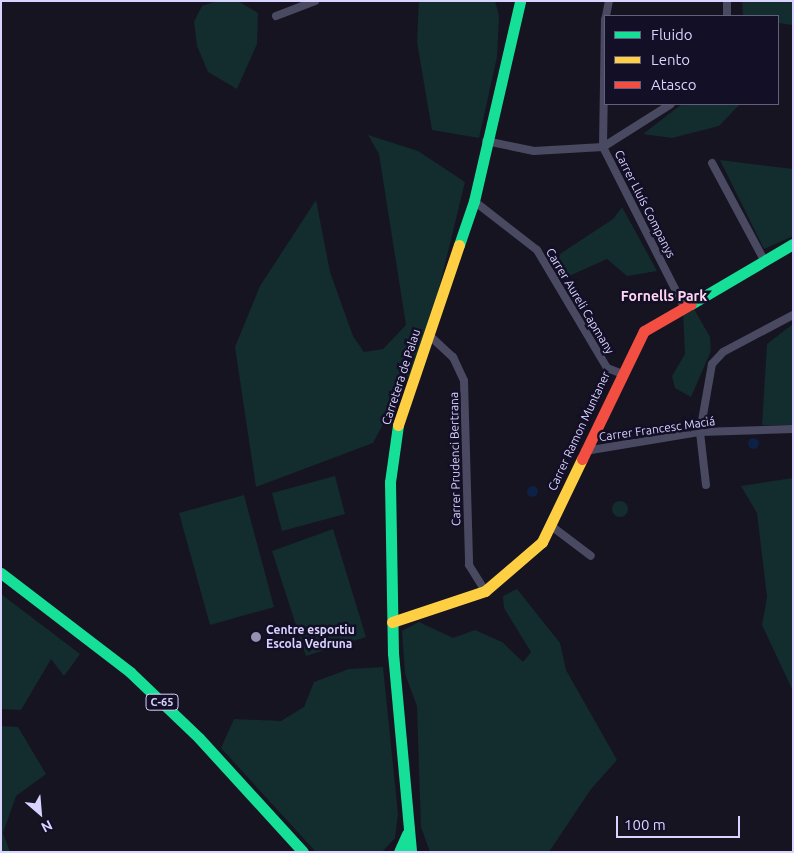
<!DOCTYPE html>
<meta charset="utf-8">
<style>
body{margin:0}
#map{position:relative;width:794px;height:853px;overflow:hidden;background:#161421;font-family:Ubuntu,sans-serif}
div>[style]{position:absolute}
.green>*{inset:0;background:#132c2d}
.round{border-radius:50%}
.water>*{inset:0;background:#0d2144}
.street>*{height:8px;margin:-4px;padding:0 4px;transform-origin:4px;border-radius:4px;background:#4a4962}
.fast>*{height:11px;margin:-5.5px;padding:0 5.5px;transform-origin:5.5px;border-radius:5.5px;background:#16e098}
.slow>*{height:11px;margin:-5.5px;padding:0 5.5px;transform-origin:5.5px;border-radius:5.5px;background:#ffcf43}
.jam>*{height:11px;margin:-5.5px;padding:0 5.5px;transform-origin:5.5px;border-radius:5.5px;background:#f24e42}
.dots>*{width:14px;height:14px;translate:-50% -50%;box-sizing:border-box;border:2px solid #130f26;border-radius:50%}
span{translate:-50% -50%;white-space:nowrap;text-align:center;line-height:1.15;-webkit-text-stroke:5px #130f26;paint-order:stroke}
.shield-label span{padding:1px 4px;background:#130f26;border:1px solid;border-radius:4px;-webkit-text-stroke-width:0}
.shield-label{font-size:11px;color:#d9d4ff;font-weight:700}
.street-label{font-size:12px;color:#d9d4ff}
.poi-label{font-size:12px;color:#d9d4ff;font-weight:700}
.left{translate:0 -50%;text-align:left}
.neighbourhood-label{font-size:14px;color:#ffd6f0;font-weight:700}
.frame{position:absolute;inset:0;border:2px solid #d9d4ff;pointer-events:none}
.legend{position:absolute;left:604px;top:15px;width:175px;height:90px;box-sizing:border-box;background:#130f26;border:1px solid #625e7d;margin:0;padding:6px 9px;list-style:none;font-size:15px;color:#d9d4ff}
.legend li{display:flex;align-items:center;gap:10px;height:25px}
.legend b{width:25px;border:1px solid #625e7d}
.north{position:absolute;left:15px;top:788px;width:50px;height:50px;-webkit-text-stroke:4px #130f26;paint-order:stroke;rotate:153deg;font-size:14px;font-weight:700;line-height:20px;text-align:center;color:#d9d4ff}
.north::after{content:'';display:block;margin:auto;width:18px;height:22px;background:#d9d4ff;clip-path:polygon(50% 0,100% 100%,50% 72%,0 100%)}
.scale{position:absolute;left:616px;top:816px;width:124px;height:22px;box-sizing:border-box;border:2px solid #d9d4ff;border-top:0;padding-left:6px;font-size:15px;line-height:18px;white-space:nowrap;color:#d9d4ff;-webkit-text-stroke:4px #130f26;paint-order:stroke}
</style>
<div id="map">
<div class="green">
<div style="clip-path:polygon(217px 1px,238px 1px,258px 13px,257px 44px,237px 89px,208px 72px,197px 46px,194px 22px,202px 6px)"></div>
<div style="clip-path:polygon(419px 1px,495px 1px,499px 16px,497px 57px,479px 138px,432px 130px,417px 42px)"></div>
<div style="clip-path:polygon(742px 1px,793px 1px,793px 25px,778px 23px,778px 16px,743px 16px)"></div>
<div style="clip-path:polygon(682px 104px,740px 104px,719px 126px,672px 138px,643px 134px)"></div>
<div style="clip-path:polygon(368px 135px,418px 151px,465px 182px,425px 346px,373px 443px,256px 487px,235px 347px,260px 286px,316px 200px,330px 272px,353px 336px,364px 352px,383px 349px,406px 325px,379px 154px)"></div>
<div style="clip-path:polygon(720px 160px,793px 169px,793px 236px,764px 249px)"></div>
<div style="clip-path:polygon(622px 207px,657px 271px,627px 276px,607px 259px,569px 276px,563px 272px,558px 265px,560px 254px,613px 219px)"></div>
<div style="clip-path:polygon(694px 309px,710px 337px,711px 351px,691px 397px,675px 388px,672px 376px,685px 354px,683px 312px)"></div>
<div style="clip-path:polygon(793px 324px,793px 425px,762px 425px,767px 344px)"></div>
<div style="clip-path:polygon(335px 476px,345px 514px,282px 531px,272px 493px)"></div>
<div style="clip-path:polygon(793px 478px,793px 691px,762px 625px,767px 597px,757px 513px,741px 486px)"></div>
<div style="clip-path:polygon(244px 495px,274px 607px,210px 625px,179px 513px)"></div>
<div class="round" style="left:612px;top:501px;width:16px;height:16px"></div>
<div style="clip-path:polygon(333px 529px,366px 637px,306px 656px,272px 551px)"></div>
<div style="clip-path:polygon(517px 589px,560px 643px,566px 670px,617px 760px,591px 789px,549px 852px,430px 852px,421px 827px,417px 706px,405px 674px,402px 631px,419px 622px,453px 638px,475px 630px,502px 642px,523px 662px,531px 652px,504px 608px,503px 596px)"></div>
<div style="clip-path:polygon(1px 594px,80px 654px,64px 676px,51px 659px,21px 710px,1px 709px)"></div>
<div style="clip-path:polygon(383px 667px,398px 814px,395px 838px,382px 852px,316px 852px,221px 748px,234px 719px,281px 721px,304px 707px,314px 682px,349px 669px)"></div>
<div style="clip-path:polygon(1px 726px,18px 727px,46px 774px,16px 796px,3px 833px,10px 852px,1px 852px)"></div>
</div>
<div class="water">
<div class="round" style="left:747.5px;top:437.5px;width:11px;height:11px"></div>
<div class="round" style="left:526.5px;top:485.5px;width:11px;height:11px"></div>
</div>
<div class="street">
<div style="left:276px;top:16px;width:42px;rotate:-21deg"></div>
<div style="left:606px;top:16px;width:15px;rotate:-79deg"></div>
<div style="left:727px;top:16px;width:15px;rotate:-90deg"></div>
<div style="left:605px;top:19px;width:128px;rotate:90.9deg"></div>
<div style="left:603px;top:147px;width:177px;rotate:63.1deg"></div>
<div style="left:486px;top:141px;width:49px;rotate:11.8deg"></div>
<div style="left:534px;top:151px;width:69px;rotate:-3.3deg"></div>
<div style="left:603px;top:147px;width:80px;rotate:-32.3deg"></div>
<div style="left:712px;top:163px;width:110px;rotate:61.8deg"></div>
<div style="left:474px;top:201px;width:80px;rotate:37.9deg"></div>
<div style="left:537px;top:250px;width:137px;rotate:59.3deg"></div>
<div style="left:607px;top:368px;width:14px;rotate:21deg"></div>
<div style="left:429px;top:335px;width:33px;rotate:43deg"></div>
<div style="left:453px;top:357px;width:26px;rotate:65deg"></div>
<div style="left:464px;top:381px;width:184px;rotate:88.4deg"></div>
<div style="left:469px;top:565px;width:31px;rotate:58deg"></div>
<div style="left:585px;top:451px;width:117px;rotate:-9.4deg"></div>
<div style="left:700px;top:432px;width:93px;rotate:-1.8deg"></div>
<div style="left:706px;top:485px;width:53px;rotate:-96.5deg"></div>
<div style="left:700px;top:432px;width:69px;rotate:-80deg"></div>
<div style="left:712px;top:364px;width:16px;rotate:-47deg"></div>
<div style="left:723px;top:352px;width:79px;rotate:-27.9deg"></div>
<div style="left:550px;top:525px;width:51px;rotate:37.1deg"></div>
</div>
<div class="fast">
<div style="left:459px;top:245px;width:46px;rotate:-71.2deg"></div>
<div style="left:474px;top:201px;width:205px;rotate:-77deg"></div>
<div style="left:691px;top:304px;width:118px;rotate:-30.5deg"></div>
<div style="left:398px;top:425px;width:58px;rotate:98deg"></div>
<div style="left:390px;top:482px;width:171px;rotate:89deg"></div>
<div style="left:393px;top:653px;width:200px;rotate:84.8deg"></div>
<div style="left:1px;top:573px;width:163px;rotate:37.5deg"></div>
<div style="left:130px;top:672px;width:95px;rotate:43.7deg"></div>
<div style="left:199px;top:738px;width:154px;rotate:47.6deg"></div>
<div style="left:399px;top:852px;width:20px;rotate:-66deg"></div>
</div>
<div class="slow">
<div style="left:398px;top:425px;width:190px;rotate:-71.3deg"></div>
<div style="left:392px;top:622px;width:98px;rotate:-18.4deg"></div>
<div style="left:485px;top:591px;width:75px;rotate:-40.7deg"></div>
<div style="left:542px;top:542px;width:92px;rotate:-64.3deg"></div>
</div>
<div class="jam">
<div style="left:582px;top:459px;width:142px;rotate:-64.2deg"></div>
<div style="left:644px;top:331px;width:54px;rotate:-29.9deg"></div>
</div>
<div class="dots">
<div style="left:256px;top:637px;background:#9591b1"></div>
</div>
<div class="shield-label">
<span style="left:162px;top:702px">C-65</span>
</div>
<div class="street-label">
<span style="left:645px;top:204px;rotate:63deg">Carrer Lluís Companys</span>
<span style="left:580px;top:301px;rotate:59deg">Carrer Aureli Capmany</span>
<span style="left:401px;top:377px;rotate:-72deg">Carretera de Palau</span>
<span style="left:657px;top:429px;rotate:-8deg">Carrer Francesc Maciá</span>
<span style="left:579px;top:431px;rotate:-65deg">Carrer Ramon Muntaner</span>
<span style="left:455px;top:459px;rotate:-91deg">Carrer Prudenci Bertrana</span>
</div>
<div class="poi-label">
<span class="left" style="left:266px;top:637px">Centre esportiu<br>Escola Vedruna</span>
</div>
<div class="neighbourhood-label">
<span style="left:664px;top:296px">Fornells Park</span>
</div>
<div class="frame"></div>
<ul class="legend">
<li><b style="height:6px;background:#16e098"></b>Fluido</li>
<li><b style="height:6px;background:#ffcf43"></b>Lento</li>
<li><b style="height:6px;background:#f24e42"></b>Atasco</li>
</ul>
<div class="north">N</div>
<div class="scale">100 m</div>
</div>
